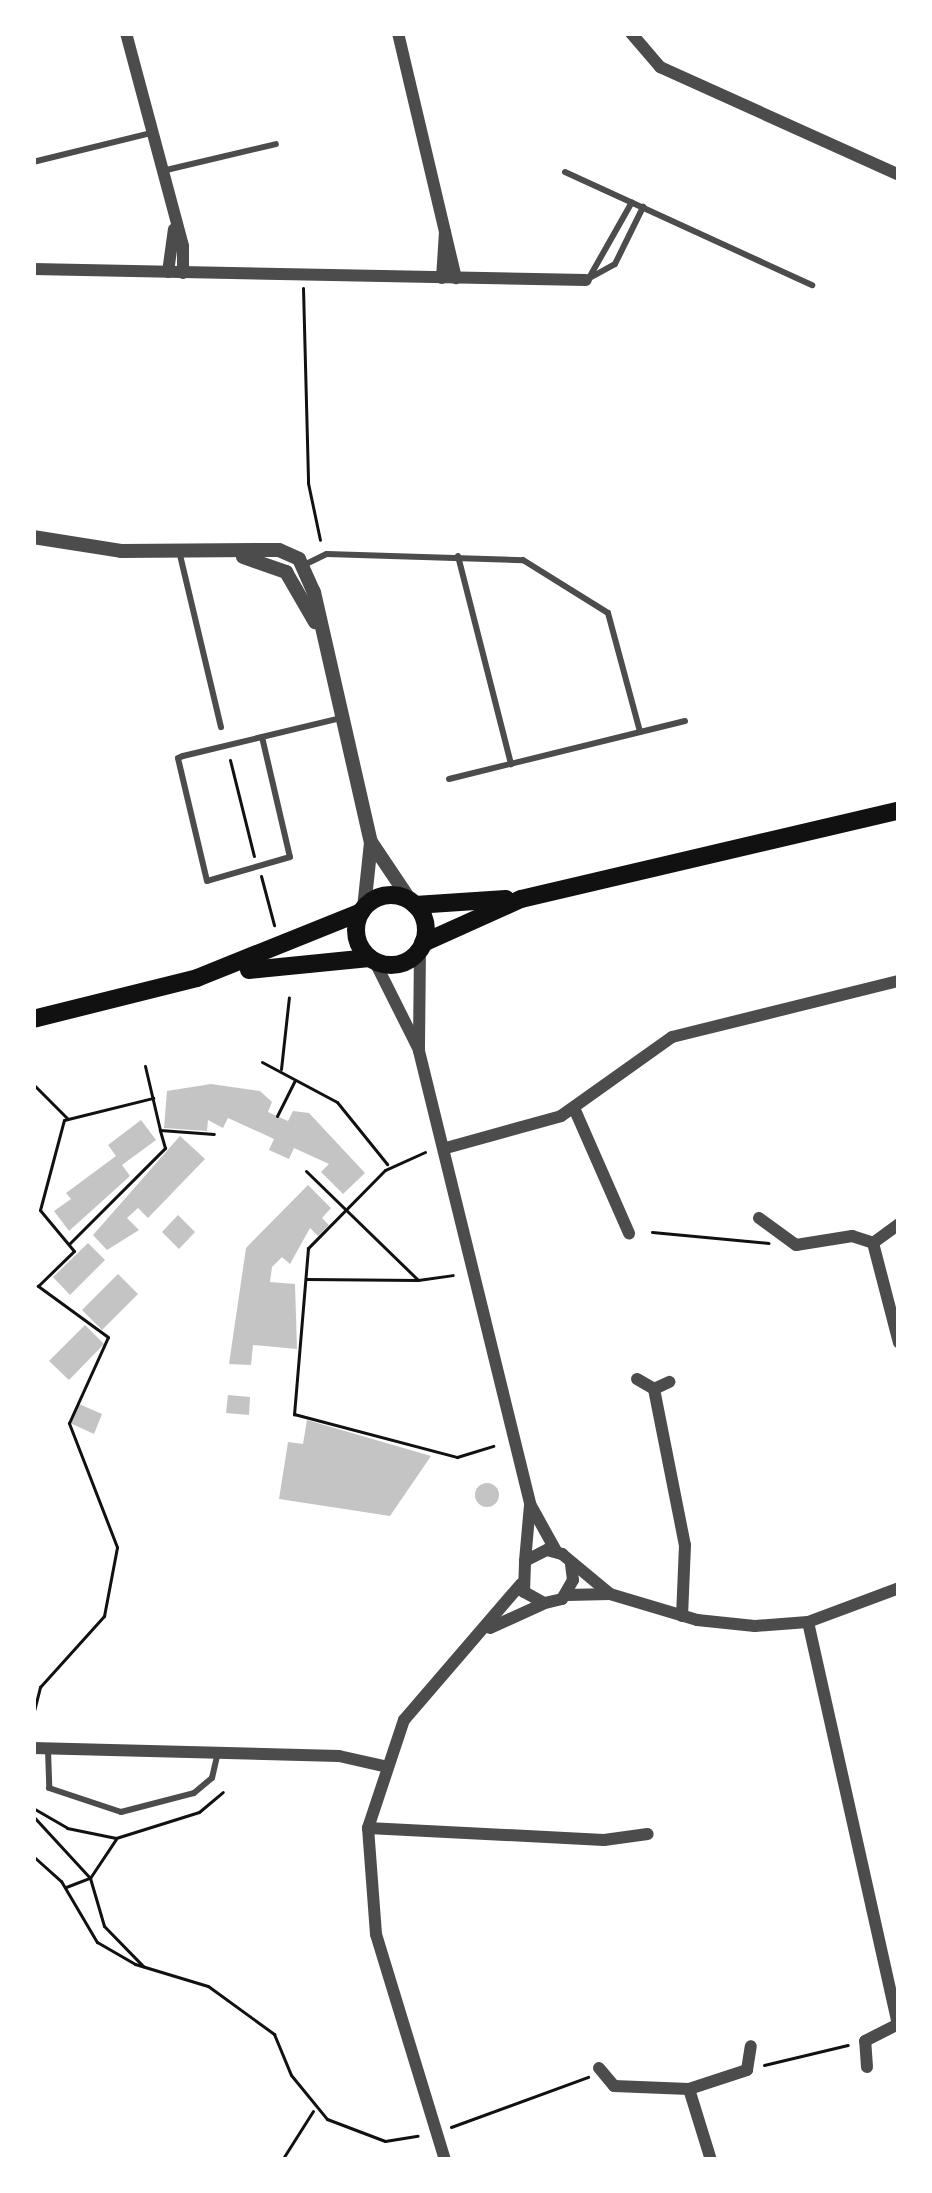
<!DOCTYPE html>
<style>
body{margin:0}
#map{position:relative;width:932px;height:2193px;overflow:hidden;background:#fff;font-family:"Sofia Sans Condensed",sans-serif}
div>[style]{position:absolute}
.building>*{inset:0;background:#c4c4c4}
.round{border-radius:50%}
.path>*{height:3px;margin:-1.5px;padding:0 1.5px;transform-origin:1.5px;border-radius:1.5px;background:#111}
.service>*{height:6px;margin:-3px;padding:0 3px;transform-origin:3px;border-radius:3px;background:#4c4c4c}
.minor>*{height:12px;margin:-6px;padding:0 6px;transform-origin:6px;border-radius:6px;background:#4c4c4c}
.tertiary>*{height:14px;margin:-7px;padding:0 7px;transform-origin:7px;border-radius:7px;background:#4c4c4c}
.primary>*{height:18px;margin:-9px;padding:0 9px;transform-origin:9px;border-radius:9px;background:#111}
.primary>.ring{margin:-9px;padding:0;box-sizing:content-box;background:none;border:18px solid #111;border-radius:50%}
span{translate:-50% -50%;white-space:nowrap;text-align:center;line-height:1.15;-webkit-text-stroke:9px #fff;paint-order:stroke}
.frame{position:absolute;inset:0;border:36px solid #fff;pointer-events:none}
</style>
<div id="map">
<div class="building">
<div style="clip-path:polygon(211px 1084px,260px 1091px,272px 1102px,268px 1112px,288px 1121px,293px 1111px,309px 1113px,365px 1173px,343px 1194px,321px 1172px,329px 1164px,294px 1148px,289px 1159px,269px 1150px,274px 1139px,228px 1118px,223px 1128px,208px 1120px,207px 1131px,164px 1128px,167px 1091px)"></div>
<div style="clip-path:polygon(141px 1120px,156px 1140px,122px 1165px,130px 1176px,69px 1231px,54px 1211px,71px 1199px,66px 1193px,116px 1156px,108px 1145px)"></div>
<div style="clip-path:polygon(180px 1136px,205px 1159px,148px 1218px,138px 1208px,127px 1218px,139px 1230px,107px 1250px,93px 1235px)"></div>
<div style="clip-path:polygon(308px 1185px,331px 1208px,322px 1218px,329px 1225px,318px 1236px,310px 1228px,290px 1264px,282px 1257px,272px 1267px,270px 1282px,295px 1284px,297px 1349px,253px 1345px,251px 1365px,229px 1364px,246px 1248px)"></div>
<div style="clip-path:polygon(178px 1215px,195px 1232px,179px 1249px,162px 1232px)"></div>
<div style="clip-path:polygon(88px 1243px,105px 1260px,70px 1295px,53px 1277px)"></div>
<div style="clip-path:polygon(118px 1274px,138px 1294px,102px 1330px,82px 1310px)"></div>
<div style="clip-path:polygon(85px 1325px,104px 1344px,69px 1380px,49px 1361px)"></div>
<div style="clip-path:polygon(228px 1395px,250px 1397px,249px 1415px,226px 1413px)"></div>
<div style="clip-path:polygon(79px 1404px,102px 1414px,94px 1434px,70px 1423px)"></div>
<div style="clip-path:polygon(307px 1420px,431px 1456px,390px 1516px,279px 1499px,288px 1442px,303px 1444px)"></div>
<div class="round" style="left:475px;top:1483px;width:24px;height:24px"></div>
</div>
<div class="path">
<div style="left:303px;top:288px;width:195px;rotate:88.5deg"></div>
<div style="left:308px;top:483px;width:58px;rotate:78.1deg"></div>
<div style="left:230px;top:760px;width:99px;rotate:76deg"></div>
<div style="left:261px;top:876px;width:51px;rotate:75.1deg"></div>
<div style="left:262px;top:1062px;width:85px;rotate:28.1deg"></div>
<div style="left:337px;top:1102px;width:80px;rotate:51.1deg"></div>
<div style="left:145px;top:1066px;width:66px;rotate:76.8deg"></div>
<div style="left:160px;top:1130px;width:54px;rotate:4.2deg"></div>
<div style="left:281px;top:1069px;width:72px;rotate:-83.7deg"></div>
<div style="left:33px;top:1084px;width:48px;rotate:45deg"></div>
<div style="left:277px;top:1116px;width:40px;rotate:-63.4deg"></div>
<div style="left:425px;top:1152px;width:44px;rotate:155.8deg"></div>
<div style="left:385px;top:1170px;width:110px;rotate:134.6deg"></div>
<div style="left:308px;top:1248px;width:167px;rotate:94.8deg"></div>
<div style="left:294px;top:1414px;width:169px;rotate:14.8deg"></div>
<div style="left:457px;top:1457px;width:38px;rotate:-17deg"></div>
<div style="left:306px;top:1171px;width:156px;rotate:44.2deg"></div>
<div style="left:418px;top:1280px;width:35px;rotate:-8deg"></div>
<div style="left:652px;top:1232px;width:117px;rotate:5.4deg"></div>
<div style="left:69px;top:1244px;width:136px;rotate:-45deg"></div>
<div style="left:165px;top:1148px;width:19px;rotate:-106deg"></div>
<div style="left:307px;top:1279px;width:111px;rotate:0.5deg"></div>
<div style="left:33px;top:1715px;width:29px;rotate:-76deg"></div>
<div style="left:40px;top:1687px;width:96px;rotate:-48deg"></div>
<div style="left:104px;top:1616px;width:70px;rotate:-79.3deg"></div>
<div style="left:117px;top:1547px;width:133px;rotate:-111.2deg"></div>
<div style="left:69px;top:1423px;width:94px;rotate:-65.6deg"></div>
<div style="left:108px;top:1337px;width:87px;rotate:-143.9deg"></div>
<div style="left:38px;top:1286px;width:50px;rotate:-44.2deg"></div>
<div style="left:74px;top:1251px;width:53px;rotate:-129.7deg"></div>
<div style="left:40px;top:1210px;width:93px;rotate:-75.1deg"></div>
<div style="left:64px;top:1120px;width:92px;rotate:-13.9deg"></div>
<div style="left:33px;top:1808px;width:39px;rotate:30deg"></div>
<div style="left:67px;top:1828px;width:50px;rotate:11.5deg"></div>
<div style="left:116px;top:1838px;width:87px;rotate:-17.4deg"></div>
<div style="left:199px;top:1812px;width:31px;rotate:-40deg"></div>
<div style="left:33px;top:1816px;width:84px;rotate:47.4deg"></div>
<div style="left:90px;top:1878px;width:47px;rotate:-56.3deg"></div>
<div style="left:33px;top:1856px;width:38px;rotate:42deg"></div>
<div style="left:61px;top:1881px;width:71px;rotate:59.5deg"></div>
<div style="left:97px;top:1942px;width:44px;rotate:30.1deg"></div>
<div style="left:135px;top:1964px;width:76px;rotate:16.8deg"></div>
<div style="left:208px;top:1986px;width:82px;rotate:36deg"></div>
<div style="left:274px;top:2034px;width:44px;rotate:67.5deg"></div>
<div style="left:291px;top:2075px;width:57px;rotate:50.7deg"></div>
<div style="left:327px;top:2119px;width:62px;rotate:20.8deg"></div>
<div style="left:385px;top:2141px;width:33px;rotate:-9deg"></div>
<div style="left:66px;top:1887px;width:26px;rotate:-21deg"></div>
<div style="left:90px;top:1878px;width:50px;rotate:73.7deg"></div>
<div style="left:104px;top:1926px;width:56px;rotate:45.7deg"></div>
<div style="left:764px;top:2065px;width:86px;rotate:-13.4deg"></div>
<div style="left:451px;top:2127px;width:146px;rotate:-20.1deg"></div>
<div style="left:282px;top:2160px;width:58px;rotate:-57.7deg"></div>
</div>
<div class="service">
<div style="left:33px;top:162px;width:122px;rotate:-13.8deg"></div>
<div style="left:162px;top:171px;width:117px;rotate:-13.3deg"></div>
<div style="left:565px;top:172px;width:272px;rotate:24.6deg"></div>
<div style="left:589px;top:278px;width:87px;rotate:-60.5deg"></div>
<div style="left:586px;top:280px;width:33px;rotate:-29deg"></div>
<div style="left:615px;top:264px;width:64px;rotate:-63.8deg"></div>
<div style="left:180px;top:555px;width:177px;rotate:76.6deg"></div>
<div style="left:458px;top:556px;width:215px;rotate:75.7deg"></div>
<div style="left:304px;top:565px;width:25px;rotate:-26deg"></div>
<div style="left:327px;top:554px;width:196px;rotate:1.8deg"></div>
<div style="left:523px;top:560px;width:100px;rotate:31.9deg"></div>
<div style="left:608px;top:613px;width:123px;rotate:74.9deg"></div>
<div style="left:262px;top:737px;width:123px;rotate:76.9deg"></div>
<div style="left:290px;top:857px;width:86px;rotate:163.9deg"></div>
<div style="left:207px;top:881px;width:126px;rotate:-103.3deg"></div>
<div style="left:178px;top:758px;width:5px;rotate:-22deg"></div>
<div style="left:183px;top:756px;width:163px;rotate:-13.5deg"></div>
<div style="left:449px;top:779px;width:243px;rotate:-13.8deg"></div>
<div style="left:48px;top:1750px;width:38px;rotate:88deg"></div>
<div style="left:49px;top:1788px;width:76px;rotate:18.4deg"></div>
<div style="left:121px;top:1812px;width:75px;rotate:-14.6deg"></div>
<div style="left:194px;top:1793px;width:23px;rotate:-40deg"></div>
<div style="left:212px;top:1778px;width:26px;rotate:-77deg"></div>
</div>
<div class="minor">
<div style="left:126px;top:33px;width:220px;rotate:75deg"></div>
<div style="left:183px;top:246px;width:27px;rotate:90deg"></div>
<div style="left:398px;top:33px;width:252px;rotate:76.7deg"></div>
<div style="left:631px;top:33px;width:45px;rotate:49.5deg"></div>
<div style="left:660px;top:67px;width:262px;rotate:24.3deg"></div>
<div style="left:33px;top:269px;width:553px;rotate:1.14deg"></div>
<div style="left:168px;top:272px;width:43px;rotate:-82.1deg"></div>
<div style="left:442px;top:278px;width:46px;rotate:-86.3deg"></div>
<div style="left:420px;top:949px;width:102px;rotate:90.6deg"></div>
<div style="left:419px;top:1051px;width:466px;rotate:76.2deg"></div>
<div style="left:530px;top:1504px;width:54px;rotate:61deg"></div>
<div style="left:375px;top:962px;width:98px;rotate:63.4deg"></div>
<div style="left:574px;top:1108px;width:137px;rotate:66.3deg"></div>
<div style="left:446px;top:1148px;width:119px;rotate:-15.5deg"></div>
<div style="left:561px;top:1116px;width:136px;rotate:-35.4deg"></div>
<div style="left:672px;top:1037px;width:234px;rotate:-13.9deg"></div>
<div style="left:759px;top:1218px;width:46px;rotate:36.1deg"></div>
<div style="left:796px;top:1245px;width:57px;rotate:-9.1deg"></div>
<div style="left:852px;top:1236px;width:22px;rotate:18deg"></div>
<div style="left:873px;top:1243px;width:103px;rotate:75.4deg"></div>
<div style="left:873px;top:1243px;width:32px;rotate:-36deg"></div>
<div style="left:637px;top:1379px;width:20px;rotate:30deg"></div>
<div style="left:654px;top:1389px;width:17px;rotate:-25deg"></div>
<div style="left:654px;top:1389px;width:159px;rotate:78.8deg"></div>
<div style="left:685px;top:1545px;width:71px;rotate:92.4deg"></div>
<div style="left:525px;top:1561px;width:56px;rotate:-84.9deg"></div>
<div style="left:571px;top:1564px;width:16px;rotate:83deg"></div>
<div style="left:573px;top:1580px;width:22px;rotate:120deg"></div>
<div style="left:562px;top:1599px;width:18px;rotate:167deg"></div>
<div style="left:544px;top:1603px;width:23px;rotate:-151deg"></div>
<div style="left:524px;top:1592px;width:31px;rotate:-88deg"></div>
<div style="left:525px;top:1561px;width:25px;rotate:-27deg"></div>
<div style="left:547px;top:1550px;width:16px;rotate:15deg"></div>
<div style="left:562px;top:1554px;width:62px;rotate:39.8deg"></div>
<div style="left:567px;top:1595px;width:43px;rotate:-1.3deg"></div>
<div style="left:610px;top:1594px;width:91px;rotate:16.6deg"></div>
<div style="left:697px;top:1620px;width:58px;rotate:5.9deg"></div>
<div style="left:755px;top:1626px;width:53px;rotate:-4.3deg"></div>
<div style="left:808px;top:1622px;width:97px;rotate:-20.5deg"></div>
<div style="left:808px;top:1622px;width:412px;rotate:77.4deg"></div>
<div style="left:490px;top:1628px;width:58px;rotate:-24.4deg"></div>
<div style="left:33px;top:1748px;width:306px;rotate:1.5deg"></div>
<div style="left:339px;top:1756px;width:45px;rotate:12.8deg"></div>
<div style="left:368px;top:1828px;width:236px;rotate:2.9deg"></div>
<div style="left:604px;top:1840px;width:44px;rotate:-7.8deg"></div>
<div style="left:867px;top:2067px;width:26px;rotate:-94deg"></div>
<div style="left:865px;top:2041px;width:38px;rotate:-27deg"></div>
<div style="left:599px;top:2068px;width:23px;rotate:50deg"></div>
<div style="left:614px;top:2086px;width:75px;rotate:2.3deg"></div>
<div style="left:689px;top:2089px;width:61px;rotate:-18.1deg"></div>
<div style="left:747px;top:2070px;width:24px;rotate:-81deg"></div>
<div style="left:689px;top:2089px;width:74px;rotate:72.8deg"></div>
<div style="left:445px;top:2160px;width:236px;rotate:-107deg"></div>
<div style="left:376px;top:1934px;width:106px;rotate:-94.3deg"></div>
<div style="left:368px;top:1828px;width:114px;rotate:-71.6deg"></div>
<div style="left:404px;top:1720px;width:179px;rotate:-49.3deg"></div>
</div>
<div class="tertiary">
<div style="left:33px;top:537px;width:89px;rotate:9deg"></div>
<div style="left:121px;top:551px;width:158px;rotate:-0.4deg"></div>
<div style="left:279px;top:550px;width:22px;rotate:24deg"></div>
<div style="left:299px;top:559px;width:36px;rotate:66deg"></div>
<div style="left:314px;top:592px;width:256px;rotate:77.2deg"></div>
<div style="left:371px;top:842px;width:73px;rotate:56.1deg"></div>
<div style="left:243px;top:557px;width:46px;rotate:19.2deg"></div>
<div style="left:286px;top:572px;width:58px;rotate:59.9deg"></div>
<div style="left:364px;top:908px;width:66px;rotate:-83.9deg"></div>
</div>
<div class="primary">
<div class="ring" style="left:356px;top:895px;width:52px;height:52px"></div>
<div style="left:415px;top:905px;width:91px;rotate:-3.8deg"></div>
<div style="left:423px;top:943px;width:107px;rotate:-24.2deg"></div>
<div style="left:521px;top:899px;width:388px;rotate:-13.2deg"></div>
<div style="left:249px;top:970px;width:121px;rotate:-5.7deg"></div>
<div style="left:33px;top:1019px;width:169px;rotate:-14deg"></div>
<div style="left:197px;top:978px;width:177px;rotate:-21.9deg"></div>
</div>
<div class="frame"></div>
</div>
